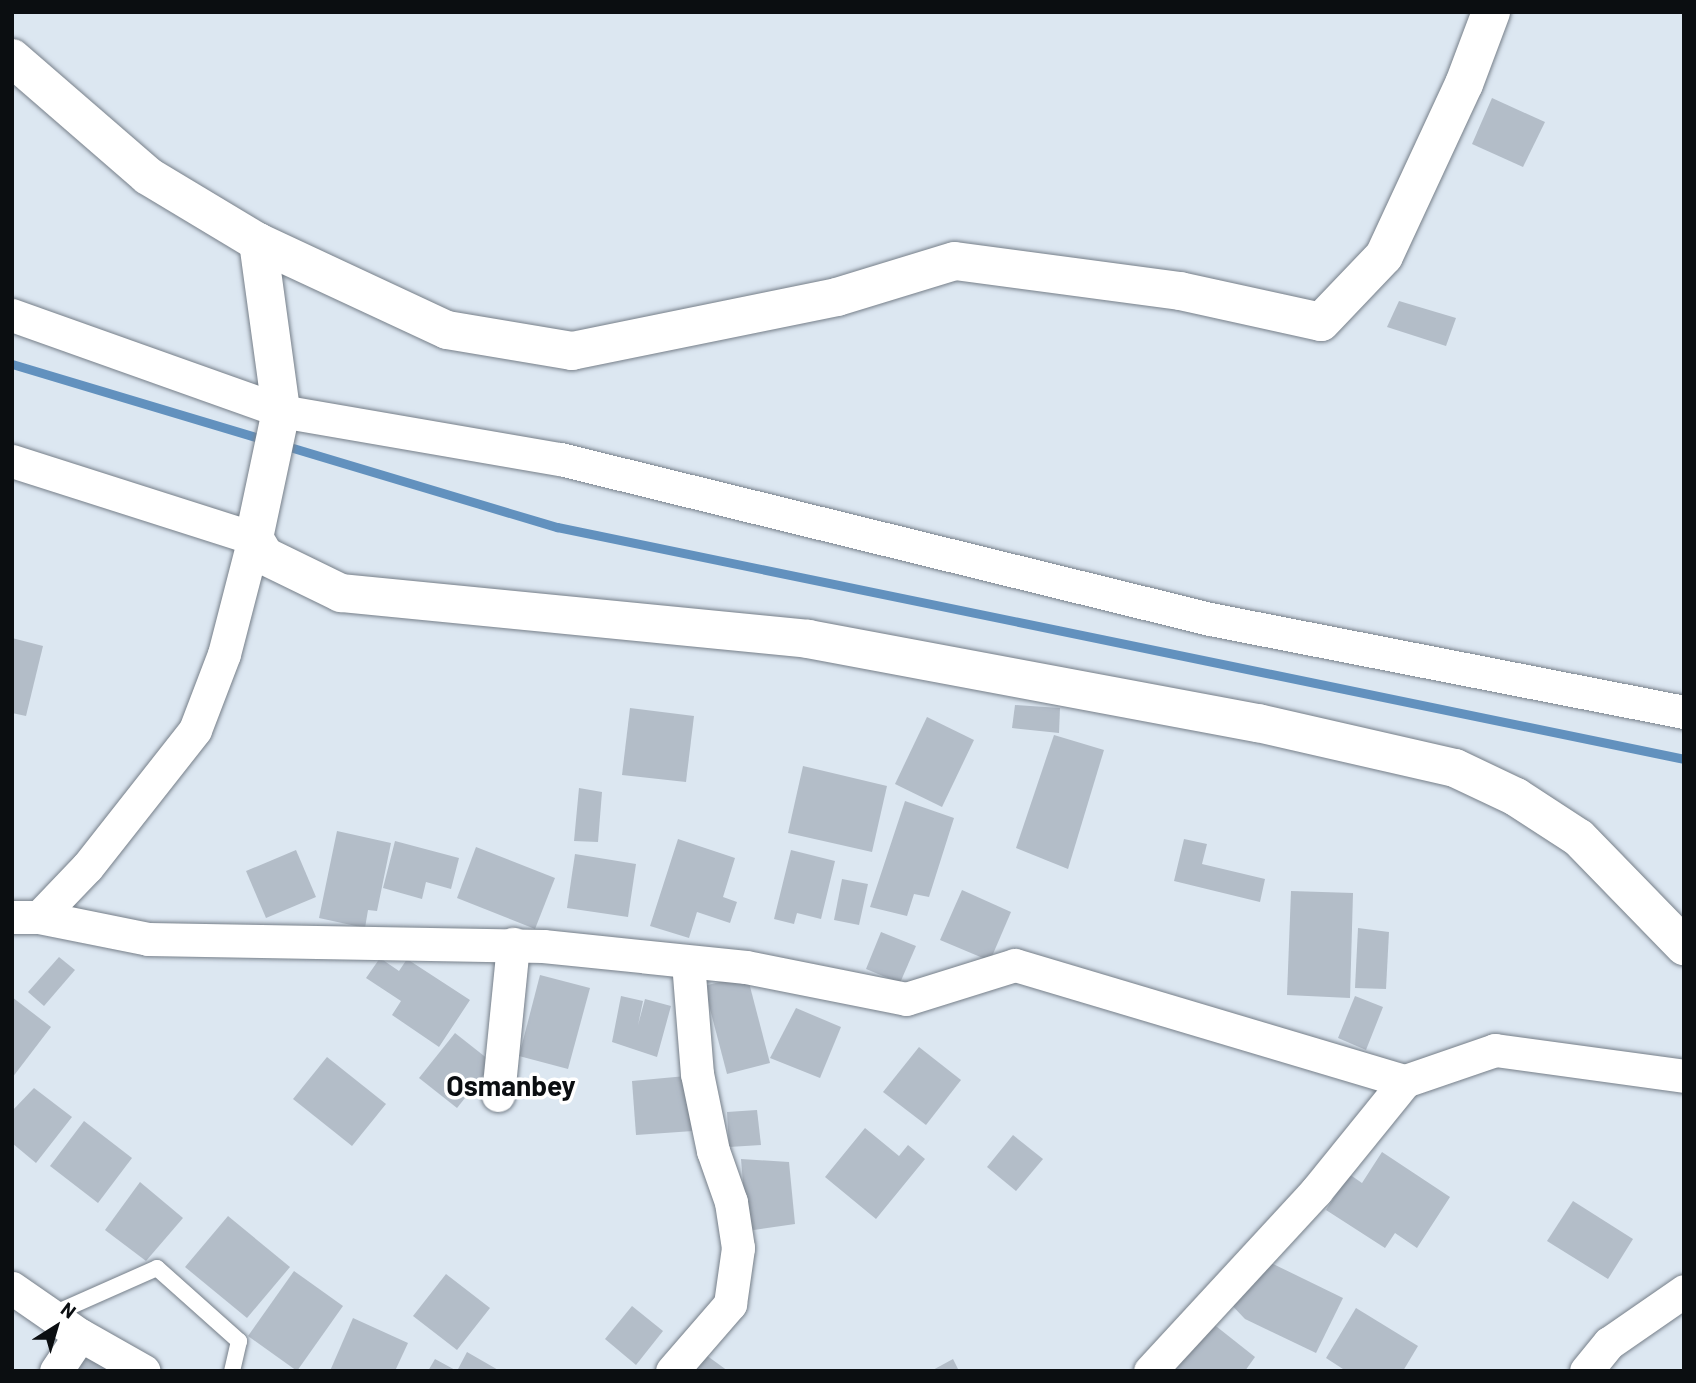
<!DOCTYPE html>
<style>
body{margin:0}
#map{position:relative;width:1696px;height:1383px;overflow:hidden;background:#dce7f1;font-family:Barlow,sans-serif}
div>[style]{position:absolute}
.stream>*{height:9px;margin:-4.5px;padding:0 4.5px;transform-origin:4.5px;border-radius:4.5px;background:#6291be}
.building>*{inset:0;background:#b3bdc8}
.roads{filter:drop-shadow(0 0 2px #767f89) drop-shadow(0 0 2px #767f89)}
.lane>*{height:16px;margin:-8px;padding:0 8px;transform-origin:8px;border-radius:8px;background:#fff}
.street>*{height:33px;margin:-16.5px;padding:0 16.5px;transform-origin:16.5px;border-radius:16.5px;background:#fff}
.secondary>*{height:38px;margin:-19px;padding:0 19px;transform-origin:19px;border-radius:19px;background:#fff}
span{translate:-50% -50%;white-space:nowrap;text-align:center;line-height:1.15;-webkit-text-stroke:7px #fff;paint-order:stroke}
.quarter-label{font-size:28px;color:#0b0e11;font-weight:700}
.frame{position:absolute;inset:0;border:14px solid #0b0e11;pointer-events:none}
.north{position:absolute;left:21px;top:1292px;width:70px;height:70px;-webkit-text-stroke:5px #fff;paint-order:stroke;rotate:37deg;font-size:19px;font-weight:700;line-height:28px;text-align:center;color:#0b0e11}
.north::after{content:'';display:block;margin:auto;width:24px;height:32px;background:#0b0e11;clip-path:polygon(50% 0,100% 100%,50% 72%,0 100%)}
</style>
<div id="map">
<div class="stream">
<div style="left:12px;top:364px;width:265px;rotate:16.7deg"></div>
<div style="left:283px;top:445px;width:286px;rotate:16.7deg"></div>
<div style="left:557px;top:527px;width:1151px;rotate:11.63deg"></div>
</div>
<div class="building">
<div style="clip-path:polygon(1492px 98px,1545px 122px,1523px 167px,1472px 144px)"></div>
<div style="clip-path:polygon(1399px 301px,1456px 318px,1446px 346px,1387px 327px)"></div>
<div style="clip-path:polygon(12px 638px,43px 646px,26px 716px,12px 713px)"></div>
<div style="clip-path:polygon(1015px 705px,1060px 708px,1059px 733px,1012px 728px)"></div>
<div style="clip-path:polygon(630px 708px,694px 716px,686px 782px,622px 775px)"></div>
<div style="clip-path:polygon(927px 717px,974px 740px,942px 807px,895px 784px)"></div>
<div style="clip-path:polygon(1054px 735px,1104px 750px,1068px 869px,1016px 848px)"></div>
<div style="clip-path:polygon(803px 766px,887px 786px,872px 852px,788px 833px)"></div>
<div style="clip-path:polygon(579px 788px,602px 792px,598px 842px,574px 841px)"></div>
<div style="clip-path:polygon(905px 801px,954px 818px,929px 897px,914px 894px,907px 916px,870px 907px)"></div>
<div style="clip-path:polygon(337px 831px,391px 843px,377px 911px,368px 910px,365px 928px,319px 918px)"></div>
<div style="clip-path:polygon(678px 839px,735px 858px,723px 897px,737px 902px,730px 923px,697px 912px,689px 938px,650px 926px)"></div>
<div style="clip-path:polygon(1184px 839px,1207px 844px,1202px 864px,1265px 879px,1260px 902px,1174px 881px)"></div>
<div style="clip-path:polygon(395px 841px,459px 858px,451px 889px,426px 882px,422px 899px,383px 888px)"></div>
<div style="clip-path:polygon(476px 847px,555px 878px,535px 929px,457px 898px)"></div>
<div style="clip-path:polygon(296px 850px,316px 897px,266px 918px,246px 871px)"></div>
<div style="clip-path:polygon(791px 850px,835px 861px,821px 919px,797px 913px,794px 924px,774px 919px)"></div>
<div style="clip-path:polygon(575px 854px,636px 864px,628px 917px,567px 908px)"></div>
<div style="clip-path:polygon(842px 879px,868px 884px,859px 925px,834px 920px)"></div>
<div style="clip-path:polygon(962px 890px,1011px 912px,990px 961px,940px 940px)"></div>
<div style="clip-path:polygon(1291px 891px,1353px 893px,1350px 998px,1287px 995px)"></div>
<div style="clip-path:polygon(1358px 928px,1389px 932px,1386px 989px,1355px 988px)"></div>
<div style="clip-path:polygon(881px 932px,916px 946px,900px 983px,866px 969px)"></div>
<div style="clip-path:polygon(59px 957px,75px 970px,44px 1006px,28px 992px)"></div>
<div style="clip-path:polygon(380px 958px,399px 971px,407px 959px,470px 1000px,439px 1047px,392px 1015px,401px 1001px,366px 978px)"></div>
<div style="clip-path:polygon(540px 975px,590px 988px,568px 1069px,519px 1056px)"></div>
<div style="clip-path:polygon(747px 975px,770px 1063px,727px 1074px,704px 986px)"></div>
<div style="clip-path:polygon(621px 996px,643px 1001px,638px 1025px,645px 999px,671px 1006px,657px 1057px,612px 1042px)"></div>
<div style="clip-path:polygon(1355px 996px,1383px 1007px,1366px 1050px,1338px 1038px)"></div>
<div style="clip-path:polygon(12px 997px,51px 1027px,12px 1078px)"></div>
<div style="clip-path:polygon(796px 1008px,841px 1027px,820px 1078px,770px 1058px)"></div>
<div style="clip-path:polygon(455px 1033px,493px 1063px,457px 1108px,419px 1078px)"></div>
<div style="clip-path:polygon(919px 1047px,961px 1080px,926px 1125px,883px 1092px)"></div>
<div style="clip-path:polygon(327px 1057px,386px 1104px,352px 1146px,293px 1099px)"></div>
<div style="clip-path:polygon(686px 1076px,693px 1131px,636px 1135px,632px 1081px)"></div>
<div style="clip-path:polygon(34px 1088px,72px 1117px,36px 1163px,12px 1143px,12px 1111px)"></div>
<div style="clip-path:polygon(757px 1110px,761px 1145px,729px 1147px,727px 1112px)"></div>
<div style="clip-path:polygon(84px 1121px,132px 1158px,98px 1203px,50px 1166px)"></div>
<div style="clip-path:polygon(865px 1128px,899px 1156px,908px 1145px,925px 1159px,876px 1219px,825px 1177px)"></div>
<div style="clip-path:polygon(1013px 1135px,1043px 1159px,1016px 1191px,987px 1167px)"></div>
<div style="clip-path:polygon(1382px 1152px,1450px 1197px,1417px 1248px,1395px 1233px,1385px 1248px,1326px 1210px,1349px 1174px,1362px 1183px)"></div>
<div style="clip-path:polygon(741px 1159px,789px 1162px,795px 1224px,747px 1231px)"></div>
<div style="clip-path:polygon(140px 1182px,183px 1218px,146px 1261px,105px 1230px)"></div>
<div style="clip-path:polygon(1573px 1201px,1633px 1239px,1608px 1279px,1547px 1241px)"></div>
<div style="clip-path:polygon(228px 1216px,290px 1267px,247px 1318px,185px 1267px)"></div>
<div style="clip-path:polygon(1265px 1260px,1343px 1298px,1316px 1353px,1245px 1319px,1224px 1297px)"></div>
<div style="clip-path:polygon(294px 1271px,343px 1306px,297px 1371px,248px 1336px)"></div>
<div style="clip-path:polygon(446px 1274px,490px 1308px,457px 1350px,413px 1316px)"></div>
<div style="clip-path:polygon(632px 1306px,663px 1331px,636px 1365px,605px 1339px)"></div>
<div style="clip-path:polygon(1356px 1308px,1418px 1346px,1403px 1371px,1346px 1371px,1326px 1358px)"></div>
<div style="clip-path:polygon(353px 1318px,408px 1343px,395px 1371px,330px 1371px)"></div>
<div style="clip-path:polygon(1207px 1319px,1255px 1357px,1245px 1371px,1170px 1371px)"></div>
<div style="clip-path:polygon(79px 1351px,119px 1371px,69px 1371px)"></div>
<div style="clip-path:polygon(467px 1352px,500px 1371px,428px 1371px,435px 1359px,457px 1371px)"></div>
<div style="clip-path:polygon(706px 1355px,728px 1371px,694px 1371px)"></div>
<div style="clip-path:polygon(953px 1359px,959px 1371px,931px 1371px)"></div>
</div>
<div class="roads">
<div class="lane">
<div style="left:51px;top:1315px;width:116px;rotate:-23.9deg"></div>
<div style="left:157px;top:1268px;width:110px;rotate:41.7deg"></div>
<div style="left:239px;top:1341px;width:31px;rotate:103deg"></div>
</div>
<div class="street">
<div style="left:12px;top:315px;width:286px;rotate:19.6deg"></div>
<div style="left:281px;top:411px;width:283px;rotate:9.8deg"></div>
<div style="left:560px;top:459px;width:669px;rotate:13.83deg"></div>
<div style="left:1210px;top:619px;width:483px;rotate:11.1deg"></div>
<div style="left:12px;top:461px;width:254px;rotate:17.7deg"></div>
<div style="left:254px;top:538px;width:120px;rotate:104.5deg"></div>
<div style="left:224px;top:654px;width:81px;rotate:110.9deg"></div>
<div style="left:195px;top:730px;width:174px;rotate:128.2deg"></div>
<div style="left:87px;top:867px;width:69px;rotate:133.8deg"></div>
<div style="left:39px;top:917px;width:27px;rotate:180deg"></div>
<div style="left:39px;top:917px;width:111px;rotate:11.4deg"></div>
<div style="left:148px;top:939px;width:395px;rotate:1deg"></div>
<div style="left:543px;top:946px;width:204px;rotate:5.9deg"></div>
<div style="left:746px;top:967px;width:163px;rotate:11.3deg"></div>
<div style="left:906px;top:999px;width:114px;rotate:-17.3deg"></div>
<div style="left:1015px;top:965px;width:407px;rotate:16.6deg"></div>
<div style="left:498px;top:1095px;width:152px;rotate:-84.3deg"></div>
<div style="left:12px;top:1288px;width:83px;rotate:34.7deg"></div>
<div style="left:80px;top:1335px;width:73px;rotate:29.4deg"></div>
<div style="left:56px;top:1371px;width:43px;rotate:-56.3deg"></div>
<div style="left:672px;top:1371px;width:89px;rotate:-49.1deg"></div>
<div style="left:730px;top:1304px;width:57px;rotate:-81.9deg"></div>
<div style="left:738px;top:1248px;width:47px;rotate:-98.7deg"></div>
<div style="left:731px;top:1202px;width:54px;rotate:-109.4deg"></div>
<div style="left:713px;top:1151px;width:79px;rotate:-101.7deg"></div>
<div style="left:697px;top:1074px;width:111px;rotate:-94.6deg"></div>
<div style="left:1150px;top:1371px;width:245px;rotate:-47.3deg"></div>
<div style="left:1316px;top:1191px;width:141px;rotate:-51deg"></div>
<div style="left:1405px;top:1081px;width:95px;rotate:-19deg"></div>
<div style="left:1495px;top:1050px;width:191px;rotate:7.8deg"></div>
<div style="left:1586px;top:1371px;width:36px;rotate:-51deg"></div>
<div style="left:1609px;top:1343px;width:91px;rotate:-34.7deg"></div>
</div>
<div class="secondary">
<div style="left:12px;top:58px;width:180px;rotate:40.9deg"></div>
<div style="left:148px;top:176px;width:128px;rotate:31deg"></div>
<div style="left:258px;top:242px;width:208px;rotate:25deg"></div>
<div style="left:447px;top:330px;width:127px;rotate:9.5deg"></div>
<div style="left:572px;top:351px;width:270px;rotate:-11.5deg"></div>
<div style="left:837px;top:297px;width:123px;rotate:-17deg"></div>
<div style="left:955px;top:261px;width:227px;rotate:7.6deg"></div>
<div style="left:1180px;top:291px;width:144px;rotate:12.4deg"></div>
<div style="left:1321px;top:322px;width:91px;rotate:-46.3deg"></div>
<div style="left:1384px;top:256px;width:190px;rotate:-65.1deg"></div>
<div style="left:1464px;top:84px;width:77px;rotate:-69.4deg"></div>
<div style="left:258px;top:242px;width:171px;rotate:82.2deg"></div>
<div style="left:281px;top:411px;width:130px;rotate:102deg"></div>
<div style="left:254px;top:538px;width:21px;rotate:59deg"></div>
<div style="left:265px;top:556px;width:85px;rotate:26deg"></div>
<div style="left:341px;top:593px;width:469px;rotate:5.6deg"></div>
<div style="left:808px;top:639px;width:458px;rotate:10.6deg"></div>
<div style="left:1258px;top:723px;width:202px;rotate:12.9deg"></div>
<div style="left:1455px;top:768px;width:68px;rotate:25.4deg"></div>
<div style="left:1516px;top:797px;width:75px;rotate:33.1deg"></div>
<div style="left:1579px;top:838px;width:151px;rotate:45.8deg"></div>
</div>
</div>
<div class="quarter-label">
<span style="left:511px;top:1085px">Osmanbey</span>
</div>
<div class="frame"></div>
<div class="north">N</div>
</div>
